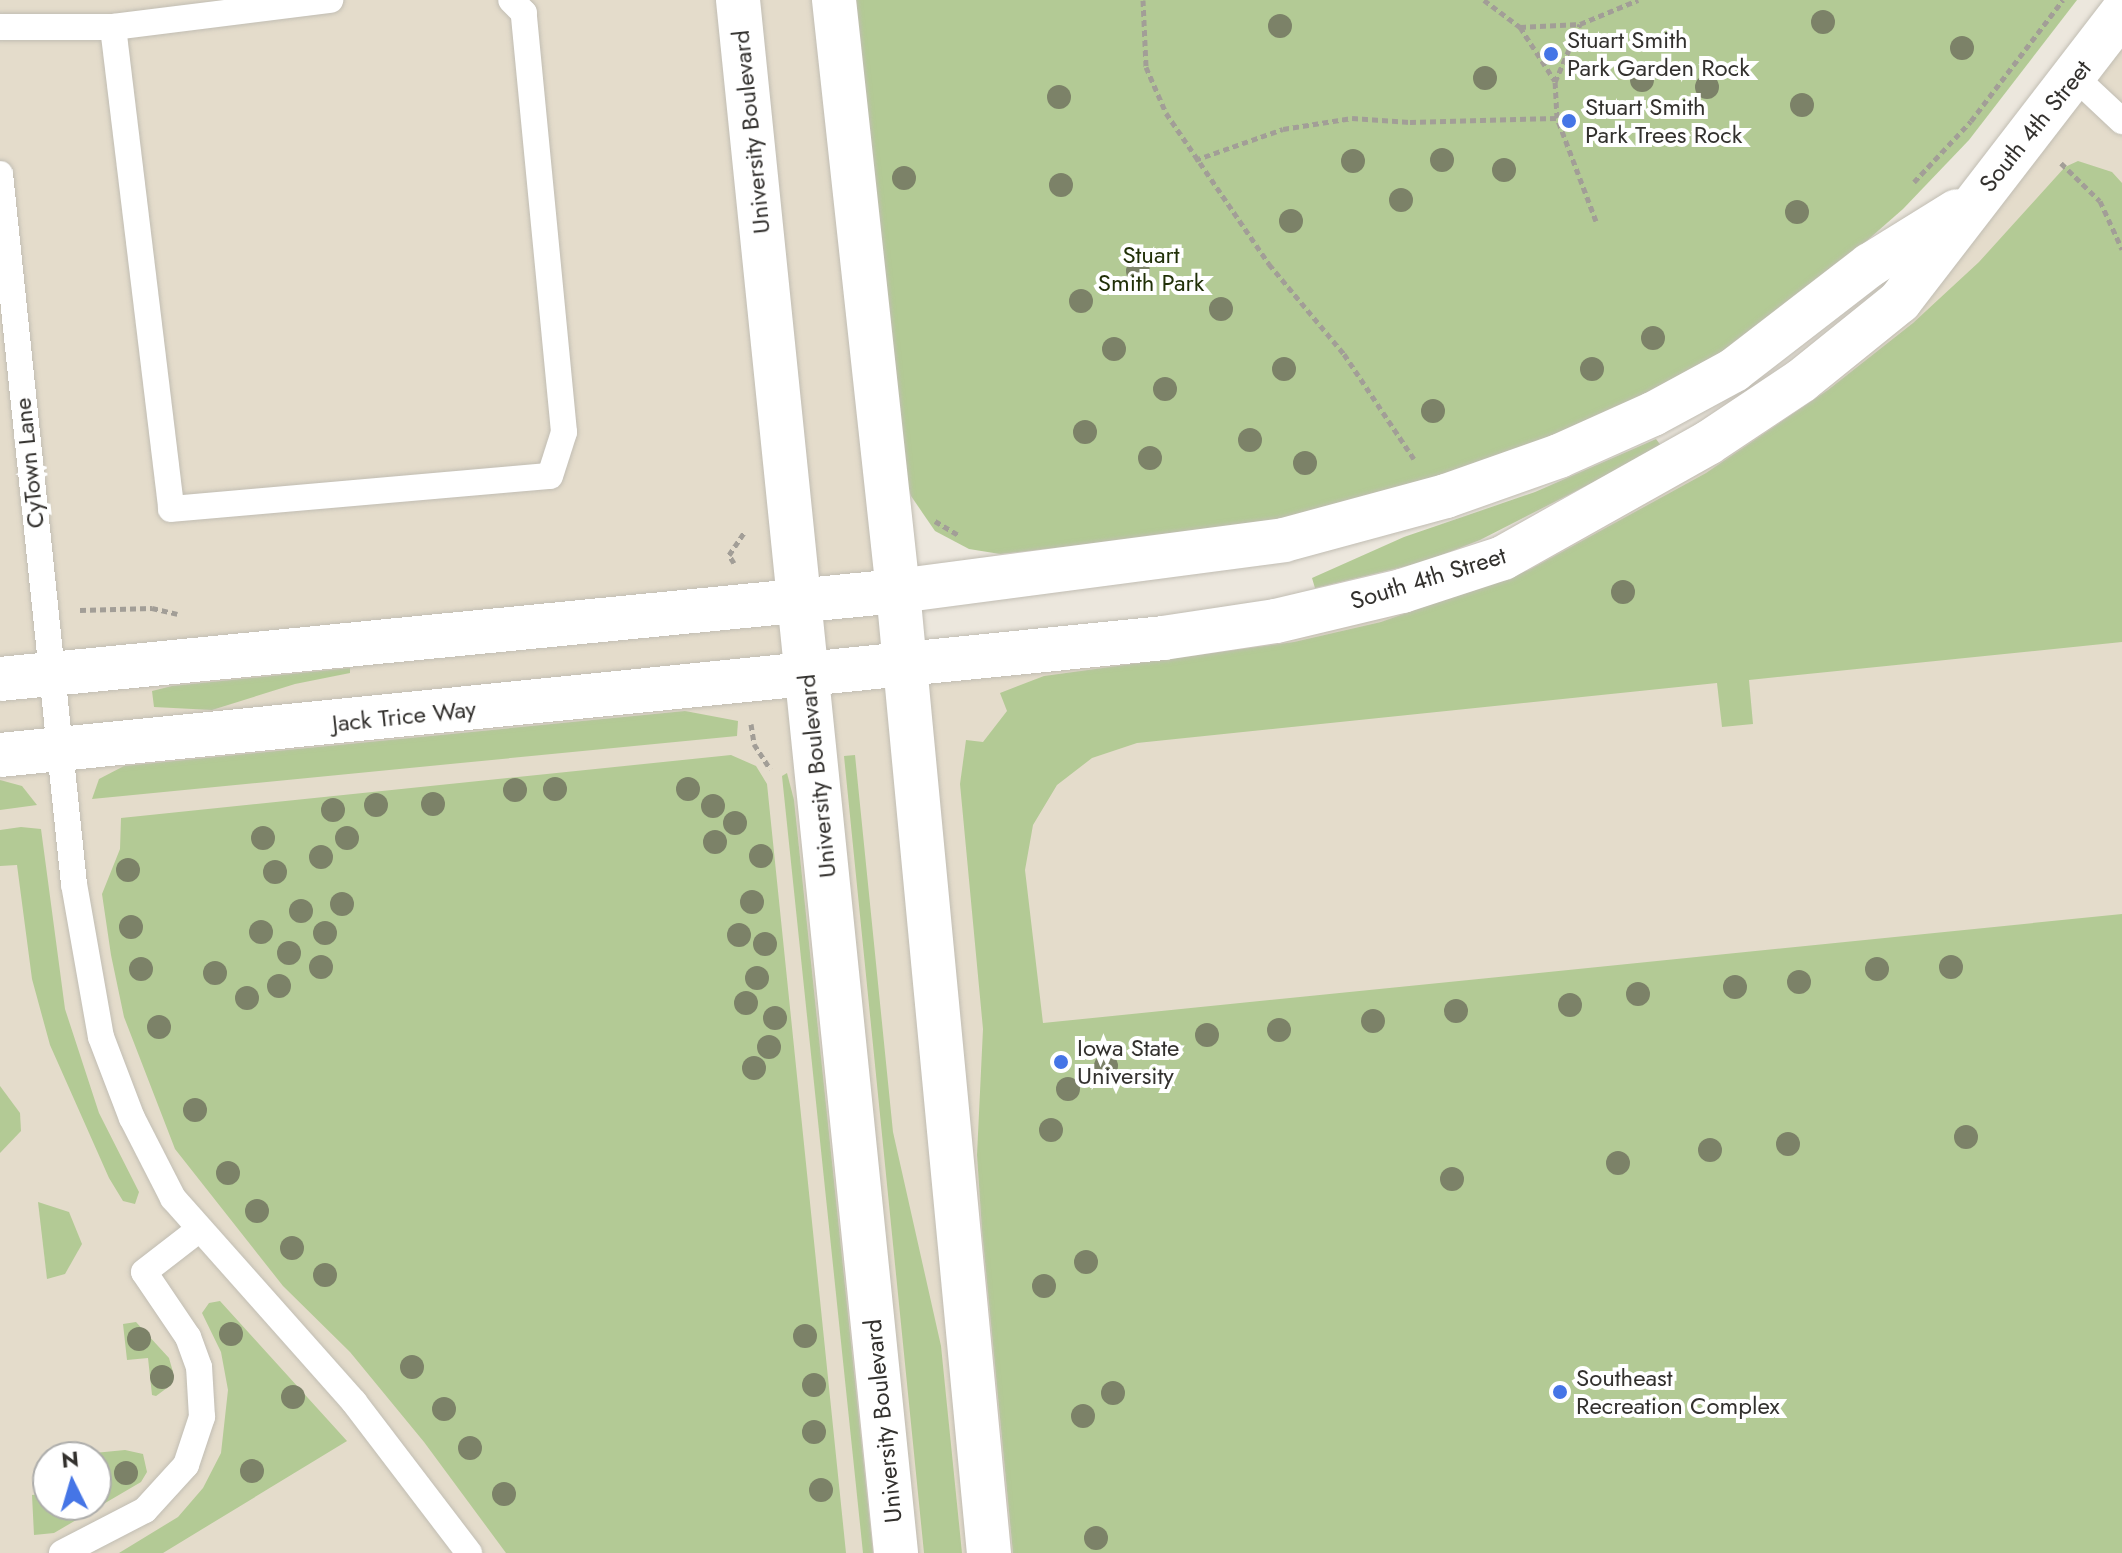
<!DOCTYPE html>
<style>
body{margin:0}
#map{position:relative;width:2122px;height:1553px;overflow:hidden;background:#ece7dd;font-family:Jost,sans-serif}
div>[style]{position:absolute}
.built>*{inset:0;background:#e4dccb}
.green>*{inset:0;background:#b3ca95}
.path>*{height:5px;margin-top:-2.5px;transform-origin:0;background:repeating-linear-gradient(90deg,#a29e97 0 6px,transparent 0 10px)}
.roads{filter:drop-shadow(0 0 2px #c1bdb3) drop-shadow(0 0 2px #c1bdb3)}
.lane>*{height:26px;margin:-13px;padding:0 13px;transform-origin:13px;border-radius:13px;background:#fff}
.secondary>*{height:44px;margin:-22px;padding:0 22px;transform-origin:22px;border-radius:22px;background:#fff}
.trees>*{width:24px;height:24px;margin:-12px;border-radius:50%;background:#7c8268}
.dots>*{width:22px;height:22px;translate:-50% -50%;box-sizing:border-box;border:4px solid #fff;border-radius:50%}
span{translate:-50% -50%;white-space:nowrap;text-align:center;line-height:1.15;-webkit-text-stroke:8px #fff;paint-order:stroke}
.poi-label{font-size:24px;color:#33312e}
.left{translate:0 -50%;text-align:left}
.street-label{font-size:24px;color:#33312e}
.park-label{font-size:24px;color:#213008}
.north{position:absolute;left:32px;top:1441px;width:80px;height:80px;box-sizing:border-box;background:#fff;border:2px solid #adadab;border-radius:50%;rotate:355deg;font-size:22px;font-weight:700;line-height:32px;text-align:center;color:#33312e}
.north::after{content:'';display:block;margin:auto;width:28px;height:36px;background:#4575e6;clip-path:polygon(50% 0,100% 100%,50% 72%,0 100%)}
</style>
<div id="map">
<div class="built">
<div style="clip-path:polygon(evenodd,0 0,1045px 0,879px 420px,904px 667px,1403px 593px,1883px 319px,2122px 25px,2122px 1553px,0 1553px,0 0,48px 1457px,96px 1457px,96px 1505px,48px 1505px,48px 1457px)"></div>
</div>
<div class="green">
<div style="clip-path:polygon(853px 0,2077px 0,1969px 140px,1903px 209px,1814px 287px,1751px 337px,1572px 432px,1457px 473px,1341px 506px,1233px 528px,1000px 554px,969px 549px,935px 531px,911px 496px,902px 469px)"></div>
<div style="clip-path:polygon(2078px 161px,2112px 172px,2122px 183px,2122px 642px,1749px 680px,1753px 724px,1722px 727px,1717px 683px,1137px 743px,1092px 758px,1057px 785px,1033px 825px,1025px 870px,1043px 1023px,2122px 914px,2122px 1553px,1013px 1553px,982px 1230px,977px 1155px,983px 1029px,960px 784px,966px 740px,983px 742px,1007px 711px,1000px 693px,1044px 676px,1294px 642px,1381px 622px,1529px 570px,1706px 473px,1828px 390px,1913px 323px,1979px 262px,2065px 167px)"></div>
<div style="clip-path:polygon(1656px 439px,1662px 447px,1480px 540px,1423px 562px,1315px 588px,1312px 578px,1404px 537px,1535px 492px)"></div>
<div style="clip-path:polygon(350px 668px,350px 673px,295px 684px,212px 710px,154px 707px,152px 691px,172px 686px)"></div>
<div style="clip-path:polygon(685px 711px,738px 721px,737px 736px,92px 799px,99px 779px,124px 766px)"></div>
<div style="clip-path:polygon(731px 755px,756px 766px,767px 784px,846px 1553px,506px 1553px,424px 1442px,350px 1352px,283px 1286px,175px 1149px,124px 1017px,111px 955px,102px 894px,120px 849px,121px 818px)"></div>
<div style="clip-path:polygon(855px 755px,893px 1132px,941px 1346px,962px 1553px,924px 1553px,844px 756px)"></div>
<div style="clip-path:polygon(787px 773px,794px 800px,873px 1553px,863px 1553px,782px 776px)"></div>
<div style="clip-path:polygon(0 780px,22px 786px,37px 805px,0 810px)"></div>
<div style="clip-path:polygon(21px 827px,41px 829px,65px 1009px,99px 1113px,139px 1192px,135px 1204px,123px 1201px,109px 1178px,50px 1045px,32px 979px,17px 865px,0 866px,0 830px)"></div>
<div style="clip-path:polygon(0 1086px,20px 1113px,21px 1131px,0 1153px)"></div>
<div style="clip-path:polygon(38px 1202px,69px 1212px,82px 1244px,65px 1274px,47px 1279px)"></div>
<div style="clip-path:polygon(220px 1301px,347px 1441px,163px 1553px,119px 1553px,178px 1517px,203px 1488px,221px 1453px,228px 1390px,221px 1352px,202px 1313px,209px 1303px)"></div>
<div style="clip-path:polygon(136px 1322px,169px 1358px,173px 1372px,171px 1385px,156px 1396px,152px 1395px,148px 1358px,127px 1360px,123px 1324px)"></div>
<div style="clip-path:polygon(125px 1450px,143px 1454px,147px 1472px,141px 1482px,54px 1533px,34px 1535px,32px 1495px,48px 1493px,48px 1505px,96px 1505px,96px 1457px,84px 1454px)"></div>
</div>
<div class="path">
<div style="left:1143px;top:0;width:67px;rotate:87.4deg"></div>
<div style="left:1146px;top:67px;width:50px;rotate:66.5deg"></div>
<div style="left:1166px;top:113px;width:183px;rotate:55.7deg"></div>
<div style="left:1269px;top:264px;width:117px;rotate:50.2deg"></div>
<div style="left:1344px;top:354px;width:126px;rotate:56.3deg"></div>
<div style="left:1484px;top:0;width:45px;rotate:36.9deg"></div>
<div style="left:1520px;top:27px;width:64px;rotate:57.1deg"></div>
<div style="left:1520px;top:27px;width:60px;rotate:-2.9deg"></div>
<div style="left:1195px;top:160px;width:93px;rotate:-19.4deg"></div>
<div style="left:1283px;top:129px;width:70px;rotate:-9.1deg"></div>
<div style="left:1352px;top:118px;width:58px;rotate:3.9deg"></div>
<div style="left:1410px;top:122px;width:147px;rotate:-1.6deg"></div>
<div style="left:2061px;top:163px;width:54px;rotate:44.3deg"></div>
<div style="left:2100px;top:201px;width:53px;rotate:65.4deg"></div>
<div style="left:1914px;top:182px;width:83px;rotate:-46.9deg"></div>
<div style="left:1971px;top:121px;width:152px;rotate:-52.8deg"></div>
<div style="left:1596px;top:221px;width:110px;rotate:-110.7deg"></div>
<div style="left:1557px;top:118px;width:36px;rotate:-93deg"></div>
<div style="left:1555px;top:82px;width:63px;rotate:-66.7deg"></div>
<div style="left:1580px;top:24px;width:63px;rotate:-22.5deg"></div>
<div style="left:935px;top:521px;width:29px;rotate:31deg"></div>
<div style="left:734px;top:563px;width:9px;rotate:-122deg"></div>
<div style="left:729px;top:555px;width:29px;rotate:-56deg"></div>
<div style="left:80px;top:610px;width:72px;rotate:-1.6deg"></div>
<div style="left:152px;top:608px;width:26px;rotate:13deg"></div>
<div style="left:751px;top:724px;width:20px;rotate:81deg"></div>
<div style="left:754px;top:744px;width:30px;rotate:57deg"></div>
</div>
<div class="roads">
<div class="lane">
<div style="left:0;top:27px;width:113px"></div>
<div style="left:113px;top:27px;width:219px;rotate:-7.1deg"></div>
<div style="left:113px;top:27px;width:485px;rotate:83.1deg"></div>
<div style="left:171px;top:509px;width:380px;rotate:-5deg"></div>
<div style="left:550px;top:476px;width:46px;rotate:-72.3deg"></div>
<div style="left:564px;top:432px;width:421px;rotate:-95.5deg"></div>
<div style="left:524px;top:13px;width:18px;rotate:-135deg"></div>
<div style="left:2076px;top:78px;width:63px;rotate:43.1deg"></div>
<div style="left:0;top:174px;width:714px;rotate:84.05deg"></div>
<div style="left:74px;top:884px;width:155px;rotate:80deg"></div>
<div style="left:101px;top:1037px;width:87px;rotate:69.1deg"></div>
<div style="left:132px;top:1118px;width:90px;rotate:62.9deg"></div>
<div style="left:173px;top:1198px;width:273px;rotate:48.4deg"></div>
<div style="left:354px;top:1402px;width:190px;rotate:52.7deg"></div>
<div style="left:62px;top:1553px;width:93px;rotate:-27.4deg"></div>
<div style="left:145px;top:1510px;width:61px;rotate:-47.7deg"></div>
<div style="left:186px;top:1465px;width:51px;rotate:-71.6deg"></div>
<div style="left:202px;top:1417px;width:50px;rotate:-93.4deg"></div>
<div style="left:199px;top:1367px;width:32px;rotate:-110deg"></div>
<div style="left:188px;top:1337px;width:78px;rotate:-124.1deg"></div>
<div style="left:144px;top:1272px;width:67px;rotate:-37.7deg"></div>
</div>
<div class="secondary">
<div style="left:738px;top:0;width:1561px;rotate:84.19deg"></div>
<div style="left:834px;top:0;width:594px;rotate:83.82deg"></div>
<div style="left:898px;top:591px;width:966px;rotate:84.6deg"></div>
<div style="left:0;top:679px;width:902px;rotate:-5.6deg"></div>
<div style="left:898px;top:591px;width:389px;rotate:-7.5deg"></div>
<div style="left:1284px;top:540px;width:168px;rotate:-15.2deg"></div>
<div style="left:1446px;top:496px;width:120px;rotate:-19.5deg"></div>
<div style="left:1559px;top:456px;width:103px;rotate:-24.1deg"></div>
<div style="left:1653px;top:414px;width:92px;rotate:-28.5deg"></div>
<div style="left:1734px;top:370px;width:172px;rotate:-37.7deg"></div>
<div style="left:1870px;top:265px;width:102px;rotate:-31.8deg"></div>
<div style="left:0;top:755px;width:1169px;rotate:-5.74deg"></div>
<div style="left:1163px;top:638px;width:114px;rotate:-8.6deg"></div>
<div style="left:1276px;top:621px;width:130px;rotate:-13.4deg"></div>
<div style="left:1402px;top:591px;width:106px;rotate:-18.1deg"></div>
<div style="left:1503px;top:558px;width:235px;rotate:-29.3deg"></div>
<div style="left:1708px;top:443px;width:112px;rotate:-33.7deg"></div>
<div style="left:1801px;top:381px;width:127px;rotate:-38.9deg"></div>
<div style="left:1900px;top:301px;width:364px;rotate:-52.4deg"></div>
</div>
</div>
<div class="trees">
<div style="left:1823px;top:22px"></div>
<div style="left:1280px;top:26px"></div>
<div style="left:1962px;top:48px"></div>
<div style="left:1485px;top:78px"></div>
<div style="left:1642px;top:80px"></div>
<div style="left:1707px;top:87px"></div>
<div style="left:1059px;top:97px"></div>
<div style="left:1802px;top:105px"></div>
<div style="left:1442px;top:160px"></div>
<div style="left:1353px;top:161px"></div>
<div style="left:1504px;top:170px"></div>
<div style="left:904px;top:178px"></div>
<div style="left:1061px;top:185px"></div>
<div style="left:1401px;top:200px"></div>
<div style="left:1797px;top:212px"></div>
<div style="left:1291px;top:221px"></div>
<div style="left:1138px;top:271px"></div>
<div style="left:1081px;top:301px"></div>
<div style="left:1221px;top:309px"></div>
<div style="left:1653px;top:338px"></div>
<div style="left:1114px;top:349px"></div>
<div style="left:1284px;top:369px"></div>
<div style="left:1592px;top:369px"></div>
<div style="left:1165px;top:389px"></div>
<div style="left:1433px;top:411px"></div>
<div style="left:1085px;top:432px"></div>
<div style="left:1250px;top:440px"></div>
<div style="left:1150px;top:458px"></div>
<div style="left:1305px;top:463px"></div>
<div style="left:1623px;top:592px"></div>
<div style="left:555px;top:789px"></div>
<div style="left:688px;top:789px"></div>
<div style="left:515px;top:790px"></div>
<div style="left:433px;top:804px"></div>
<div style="left:376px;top:805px"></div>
<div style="left:713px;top:806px"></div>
<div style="left:333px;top:810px"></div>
<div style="left:735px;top:823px"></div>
<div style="left:263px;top:838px"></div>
<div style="left:347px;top:838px"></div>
<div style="left:715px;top:842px"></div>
<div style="left:761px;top:856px"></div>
<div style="left:321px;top:857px"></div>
<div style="left:128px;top:870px"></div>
<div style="left:275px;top:872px"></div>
<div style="left:752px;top:902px"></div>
<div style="left:342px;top:904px"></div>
<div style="left:301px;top:911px"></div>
<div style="left:131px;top:927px"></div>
<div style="left:261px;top:932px"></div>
<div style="left:325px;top:933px"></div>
<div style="left:739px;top:935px"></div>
<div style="left:765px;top:944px"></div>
<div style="left:289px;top:953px"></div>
<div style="left:321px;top:967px"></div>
<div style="left:1951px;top:967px"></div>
<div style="left:141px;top:969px"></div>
<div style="left:1877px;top:969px"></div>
<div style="left:215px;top:973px"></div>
<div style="left:757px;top:978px"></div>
<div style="left:1799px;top:982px"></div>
<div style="left:279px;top:986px"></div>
<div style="left:1735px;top:987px"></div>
<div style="left:1638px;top:994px"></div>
<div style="left:247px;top:998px"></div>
<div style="left:746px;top:1003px"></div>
<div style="left:1570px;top:1005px"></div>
<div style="left:1456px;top:1011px"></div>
<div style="left:775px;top:1018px"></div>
<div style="left:1373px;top:1021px"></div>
<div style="left:159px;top:1027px"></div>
<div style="left:1279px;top:1030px"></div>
<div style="left:1207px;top:1035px"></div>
<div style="left:769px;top:1047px"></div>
<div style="left:1106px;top:1066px"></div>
<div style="left:754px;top:1068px"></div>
<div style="left:1068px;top:1089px"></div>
<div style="left:195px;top:1110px"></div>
<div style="left:1051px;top:1130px"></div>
<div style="left:1966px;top:1137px"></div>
<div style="left:1788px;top:1144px"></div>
<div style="left:1710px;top:1150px"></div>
<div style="left:1618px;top:1163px"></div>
<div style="left:228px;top:1173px"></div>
<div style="left:1452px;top:1179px"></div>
<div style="left:257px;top:1211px"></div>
<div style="left:292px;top:1248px"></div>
<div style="left:1086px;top:1262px"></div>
<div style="left:325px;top:1275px"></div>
<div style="left:1044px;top:1286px"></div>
<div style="left:231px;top:1334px"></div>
<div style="left:805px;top:1336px"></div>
<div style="left:139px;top:1339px"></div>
<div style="left:412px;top:1367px"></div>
<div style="left:162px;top:1377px"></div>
<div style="left:814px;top:1385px"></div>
<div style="left:1113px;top:1393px"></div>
<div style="left:293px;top:1397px"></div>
<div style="left:444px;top:1409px"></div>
<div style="left:1083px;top:1416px"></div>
<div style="left:814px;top:1432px"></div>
<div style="left:470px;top:1448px"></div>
<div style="left:252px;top:1471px"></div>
<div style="left:126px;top:1473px"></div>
<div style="left:821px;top:1490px"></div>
<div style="left:504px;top:1494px"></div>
<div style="left:1096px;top:1538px"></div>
</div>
<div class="dots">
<div style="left:1551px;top:54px;background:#4575e6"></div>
<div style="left:1569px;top:121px;background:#4575e6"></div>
<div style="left:1061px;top:1062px;background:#4575e6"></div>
<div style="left:1560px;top:1392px;background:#4575e6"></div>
</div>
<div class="poi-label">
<span class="left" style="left:1567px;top:54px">Stuart Smith<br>Park Garden Rock</span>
<span class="left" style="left:1585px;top:121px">Stuart Smith<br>Park Trees Rock</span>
<span class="left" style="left:1077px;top:1062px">Iowa State<br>University</span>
<span class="left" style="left:1576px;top:1392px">Southeast<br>Recreation Complex</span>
</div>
<div class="street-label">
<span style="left:2035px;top:126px;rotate:-51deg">South 4th Street</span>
<span style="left:751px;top:132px;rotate:-96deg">University Boulevard</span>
<span style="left:29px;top:463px;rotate:-96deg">CyTown Lane</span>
<span style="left:1428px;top:578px;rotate:-17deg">South 4th Street</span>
<span style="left:404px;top:716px;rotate:-6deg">Jack Trice Way</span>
<span style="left:817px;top:776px;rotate:-96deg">University Boulevard</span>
<span style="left:883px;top:1421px;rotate:-96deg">University Boulevard</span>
</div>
<div class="park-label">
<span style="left:1151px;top:269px">Stuart<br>Smith Park</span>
</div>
<div class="north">N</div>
</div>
